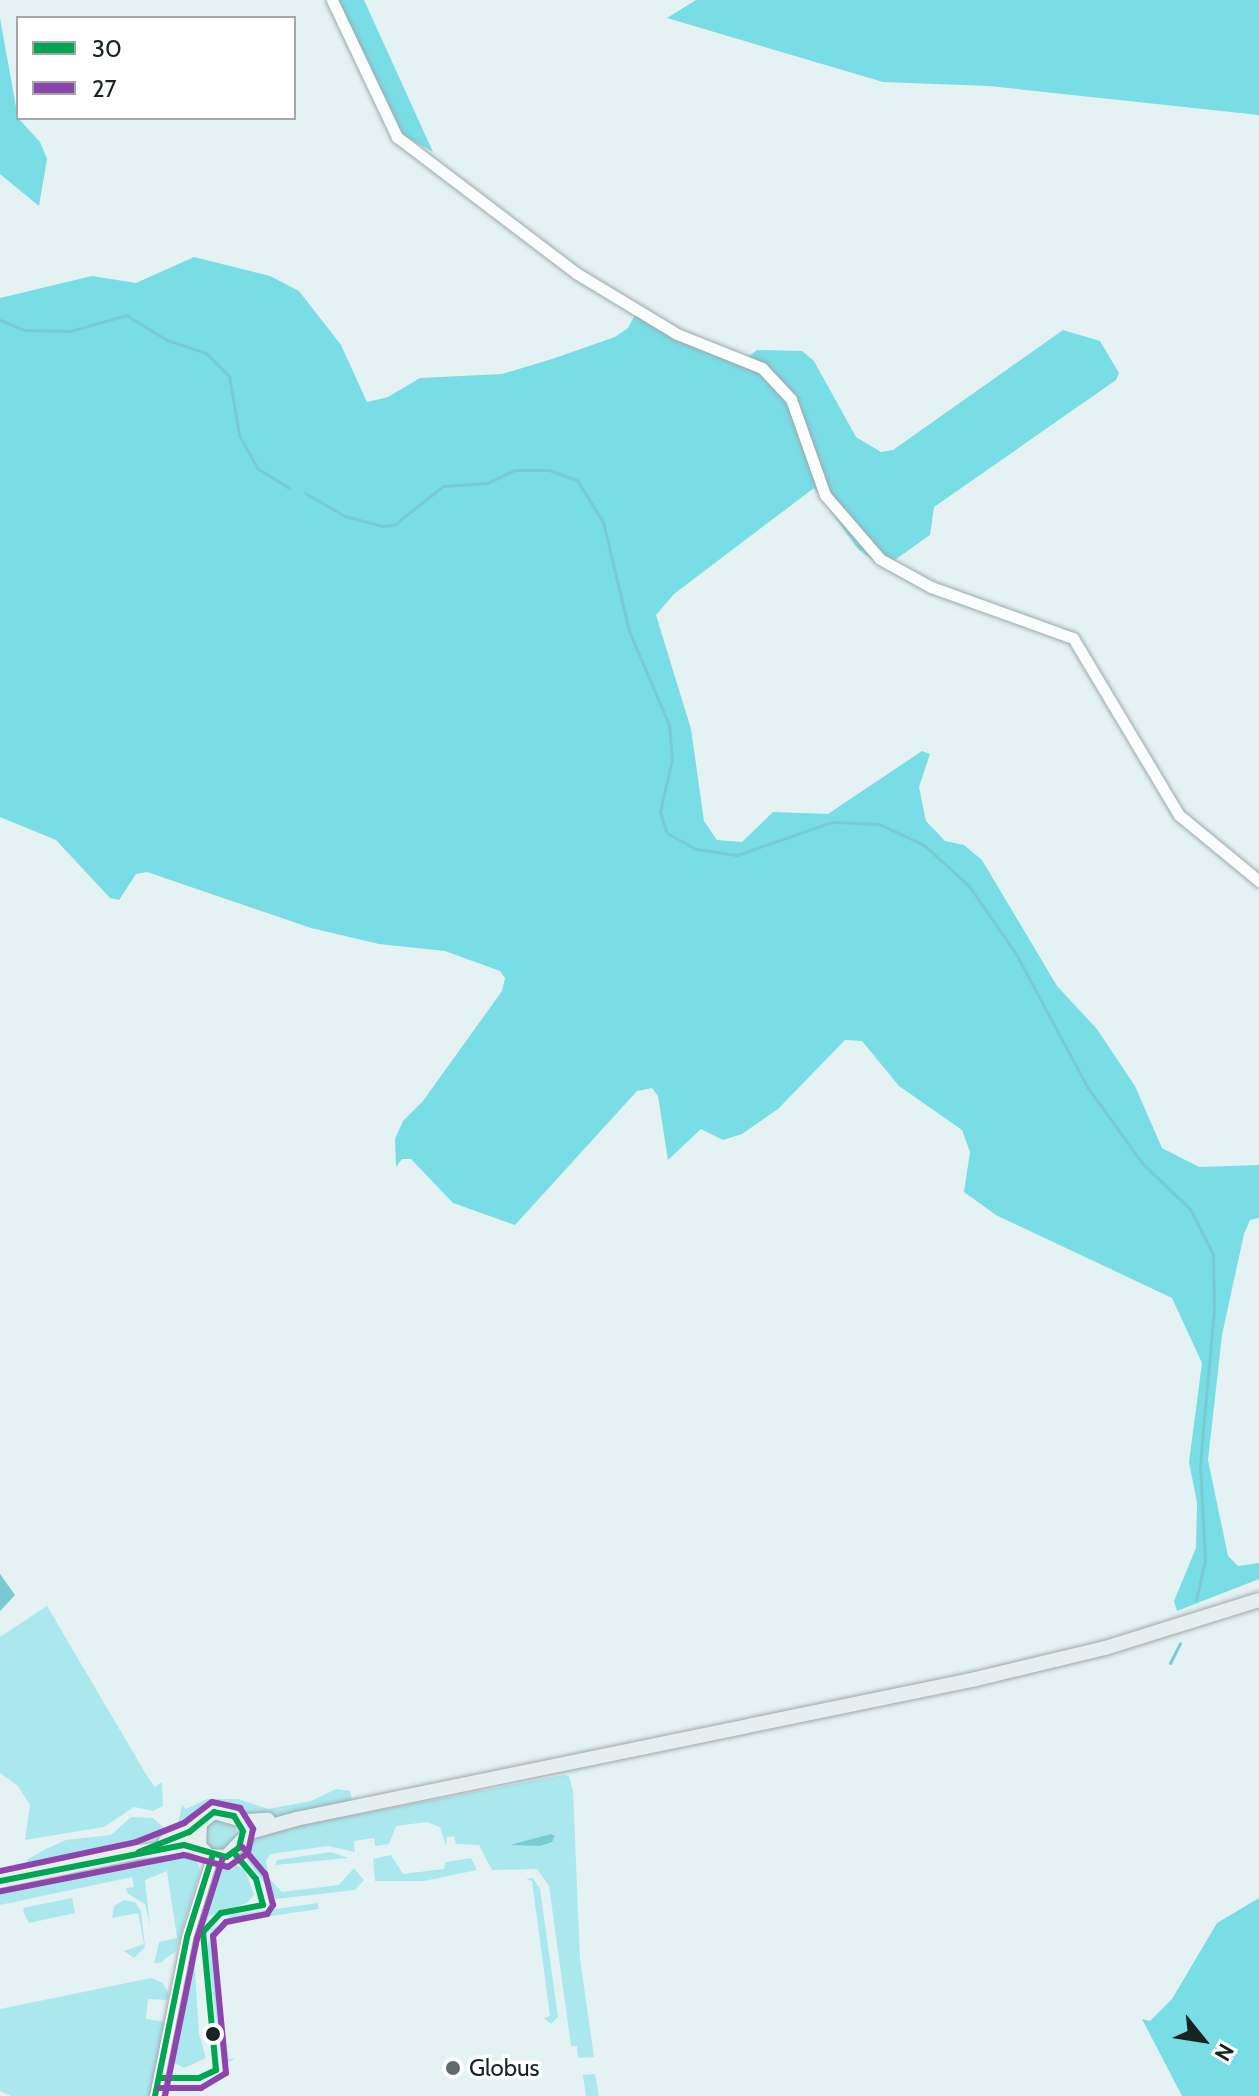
<!DOCTYPE html>
<style>
body{margin:0}
#map{position:relative;width:1259px;height:2096px;overflow:hidden;background:#e4f2f4;font-family:Cabin,sans-serif}
div>[style]{position:absolute}
.green>*{inset:0;background:#abe8ee}
.round{border-radius:50%}
.forest>*{inset:0;background:#79dde6}
.water>*{inset:0;background:#78cbd3}
.stream>*{height:3px;margin:-1.5px;padding:0 1.5px;transform-origin:1.5px;border-radius:1.5px;background:#78cbd3}
.roads{filter:drop-shadow(0 0 2px #9da8aa) drop-shadow(0 0 2px #9da8aa)}
.minor>*{height:11px;margin:-5.5px;padding:0 5.5px;transform-origin:5.5px;border-radius:5.5px;background:#fbfdfd}
.major>*{height:14px;margin:-7px;padding:0 7px;transform-origin:7px;border-radius:7px;background:#e5eff0}
.bus-1>*{height:6px;margin:-3px;padding:0 3px;transform-origin:3px;border-radius:3px;background:#00a651}
.bus-2>*{height:6px;margin:-3px;padding:0 3px;transform-origin:3px;border-radius:3px;background:#8e44ad}
.dots>*{width:22px;height:22px;translate:-50% -50%;box-sizing:border-box;border:4px solid #fff;border-radius:50%}
span{translate:-50% -50%;white-space:nowrap;text-align:center;line-height:1.15;-webkit-text-stroke:7px #fff;paint-order:stroke}
.poi-label{font-size:24px;color:#192324}
.left{translate:0 -50%;text-align:left}
.legend{position:absolute;left:16px;top:16px;width:280px;height:104px;box-sizing:border-box;background:#fff;border:2px solid #a3a7a7;margin:0;padding:10px 14px;list-style:none;font-size:24px;color:#192324}
.legend li{display:flex;align-items:center;gap:16px;height:40px}
.legend b{width:40px;border:2px solid #a3a7a7}
.north{position:absolute;left:1163px;top:2000px;width:80px;height:80px;-webkit-text-stroke:6px #fff;paint-order:stroke;rotate:120deg;font-size:22px;font-weight:700;line-height:32px;text-align:center;color:#192324}
.north::after{content:'';display:block;margin:auto;width:28px;height:36px;background:#192324;clip-path:polygon(50% 0,100% 100%,50% 72%,0 100%)}
</style>
<div id="map">
<div class="green">
<div style="clip-path:polygon(47px 1606px,147px 1776px,155px 1787px,162px 1782px,163px 1806px,153px 1811px,134px 1807px,104px 1827px,25px 1840px,30px 1805px,18px 1786px,0 1773px,0 1637px)"></div>
<div style="clip-path:polygon(563px 1775px,569px 1776px,573px 1790px,580px 1959px,594px 2057px,578px 2058px,577px 2046px,571px 2046px,549px 1886px,537px 1869px,492px 1870px,479px 1845px,456px 1844px,454px 1836px,447px 1837px,446px 1846px,440px 1827px,427px 1822px,396px 1826px,389px 1844px,375px 1846px,374px 1838px,354px 1841px,355px 1852px,328px 1846px,271px 1854px,266px 1860px,269px 1878px,282px 1892px,339px 1885px,354px 1868px,364px 1880px,355px 1890px,276px 1899px,245px 1857px,251px 1838px,276px 1830px)"></div>
<div style="clip-path:polygon(336px 1789px,350px 1791px,352px 1802px,273px 1818px,248px 1819px,216px 1807px,183px 1829px,178px 1824px,182px 1805px,186px 1809px,207px 1799px,238px 1799px,268px 1809px,311px 1801px)"></div>
<div style="clip-path:polygon(131px 1817px,153px 1818px,172px 1835px,22px 1871px,28px 1859px,46px 1849px,66px 1840px,111px 1835px)"></div>
<div class="round" style="left:205px;top:1819px;width:32px;height:32px"></div>
<div style="clip-path:polygon(184px 1852px,195px 1855px,200px 1871px,176px 1951px,160px 1963px,154px 1963px,159px 1942px,177px 1938px,167px 1871px,145px 1880px,150px 1926px,145px 1904px,127px 1893px,126px 1888px,134px 1887px,132px 1877px,0 1905px,0 1892px,147px 1866px)"></div>
<div style="clip-path:polygon(331px 1852px,348px 1858px,275px 1865px,277px 1860px)"></div>
<div style="clip-path:polygon(391px 1855px,403px 1874px,444px 1869px,446px 1862px,471px 1858px,477px 1870px,424px 1881px,375px 1881px,373px 1859px)"></div>
<div style="clip-path:polygon(228px 1861px,245px 1870px,254px 1895px,247px 1903px,209px 1916px,197px 1945px,193px 1934px,214px 1867px)"></div>
<div style="clip-path:polygon(533px 1878px,540px 1889px,558px 2017px,551px 2024px,544px 2018px,550px 2016px,532px 1881px,526px 1879px)"></div>
<div style="clip-path:polygon(72px 1898px,75px 1913px,29px 1923px,24px 1913px,23px 1908px)"></div>
<div style="clip-path:polygon(124px 1900px,135px 1902px,141px 1911px,145px 1947px,134px 1958px,124px 1951px,144px 1944px,138px 1913px,112px 1918px,114px 1906px)"></div>
<div style="clip-path:polygon(318px 1903px,319px 1909px,231px 1922px,213px 1939px,229px 2059px,235px 2058px,228px 2063px,221px 2053px,207px 1948px,212px 1929px,232px 1915px)"></div>
<div style="clip-path:polygon(194px 1955px,199px 2034px,206px 2058px,184px 2068px,174px 2063px,172px 2053px)"></div>
<div style="clip-path:polygon(151px 1978px,163px 1983px,169px 1994px,167px 2000px,148px 1999px,146px 2019px,166px 2022px,151px 2096px,11px 2096px,0 2091px,0 2009px)"></div>
<div style="clip-path:polygon(595px 2074px,599px 2096px,586px 2096px,583px 2075px)"></div>
</div>
<div class="forest">
<div style="clip-path:polygon(338px 0,364px 0,433px 152px,401px 134px)"></div>
<div style="clip-path:polygon(696px 0,1259px 0,1259px 115px,989px 86px,883px 82px,667px 18px)"></div>
<div style="clip-path:polygon(0 18px,18px 118px,40px 142px,47px 159px,39px 206px,0 174px)"></div>
<div style="clip-path:polygon(194px 257px,270px 276px,299px 291px,341px 345px,367px 402px,388px 397px,420px 378px,502px 374px,552px 359px,615px 337px,628px 328px,636px 313px,743px 361px,757px 350px,802px 351px,814px 361px,856px 437px,881px 452px,893px 450px,1063px 330px,1100px 341px,1119px 373px,1116px 380px,934px 507px,930px 535px,892px 562px,877px 563px,858px 549px,814px 488px,674px 594px,656px 615px,691px 729px,704px 821px,717px 840px,742px 842px,773px 812px,828px 814px,922px 751px,930px 754px,919px 787px,926px 821px,945px 841px,964px 845px,982px 860px,1057px 986px,1097px 1029px,1135px 1086px,1162px 1148px,1199px 1167px,1259px 1165px,1259px 1218px,1250px 1220px,1244px 1234px,1222px 1335px,1208px 1460px,1228px 1556px,1238px 1566px,1259px 1563px,1259px 1579px,1177px 1611px,1174px 1601px,1196px 1548px,1197px 1503px,1189px 1462px,1202px 1363px,1172px 1298px,996px 1215px,964px 1192px,970px 1152px,962px 1130px,899px 1086px,862px 1041px,845px 1040px,778px 1109px,742px 1134px,723px 1140px,701px 1129px,668px 1160px,658px 1096px,652px 1088px,637px 1091px,515px 1225px,453px 1203px,411px 1159px,402px 1159px,396px 1167px,395px 1139px,403px 1121px,423px 1101px,502px 991px,505px 978px,500px 971px,445px 951px,379px 944px,311px 928px,147px 872px,136px 874px,119px 900px,110px 898px,56px 840px,0 817px,0 298px,92px 276px,136px 283px)"></div>
<div style="clip-path:polygon(1259px 1898px,1259px 2096px,1182px 2096px,1142px 2019px,1150px 2021px,1172px 1999px,1217px 1923px)"></div>
</div>
<div class="water">
<div style="clip-path:polygon(0 1574px,15px 1595px,0 1611px)"></div>
<div style="clip-path:polygon(551px 1834px,555px 1836px,552px 1842px,540px 1846px,510px 1845px)"></div>
</div>
<div class="stream">
<div style="left:0;top:320px;width:27px;rotate:22deg"></div>
<div style="left:25px;top:330px;width:45px;rotate:1.3deg"></div>
<div style="left:70px;top:331px;width:58px;rotate:-15.9deg"></div>
<div style="left:126px;top:315px;width:48px;rotate:31.4deg"></div>
<div style="left:167px;top:340px;width:41px;rotate:18.4deg"></div>
<div style="left:206px;top:353px;width:33px;rotate:45deg"></div>
<div style="left:229px;top:376px;width:60px;rotate:80.4deg"></div>
<div style="left:239px;top:435px;width:38px;rotate:61deg"></div>
<div style="left:257px;top:468px;width:38px;rotate:32deg"></div>
<div style="left:305px;top:493px;width:46px;rotate:29.9deg"></div>
<div style="left:345px;top:516px;width:38px;rotate:15deg"></div>
<div style="left:382px;top:526px;width:12px;rotate:-5deg"></div>
<div style="left:394px;top:525px;width:63px;rotate:-38.5deg"></div>
<div style="left:443px;top:486px;width:44px;rotate:-3.9deg"></div>
<div style="left:487px;top:483px;width:31px;rotate:-25deg"></div>
<div style="left:515px;top:470px;width:34px"></div>
<div style="left:549px;top:470px;width:30px;rotate:20deg"></div>
<div style="left:577px;top:480px;width:49px;rotate:58.2deg"></div>
<div style="left:603px;top:522px;width:112px;rotate:76.6deg"></div>
<div style="left:629px;top:631px;width:102px;rotate:66.9deg"></div>
<div style="left:669px;top:725px;width:34px;rotate:85deg"></div>
<div style="left:672px;top:759px;width:54px;rotate:102.8deg"></div>
<div style="left:660px;top:812px;width:22px;rotate:72deg"></div>
<div style="left:667px;top:833px;width:33px;rotate:29deg"></div>
<div style="left:696px;top:849px;width:41px;rotate:8.3deg"></div>
<div style="left:737px;top:855px;width:101px;rotate:-19.2deg"></div>
<div style="left:832px;top:822px;width:47px;rotate:2.4deg"></div>
<div style="left:879px;top:824px;width:50px;rotate:25deg"></div>
<div style="left:924px;top:845px;width:61px;rotate:42.3deg"></div>
<div style="left:969px;top:886px;width:83px;rotate:55.3deg"></div>
<div style="left:1016px;top:954px;width:152px;rotate:61.8deg"></div>
<div style="left:1088px;top:1088px;width:92px;rotate:54.2deg"></div>
<div style="left:1142px;top:1163px;width:66px;rotate:43.8deg"></div>
<div style="left:1190px;top:1209px;width:51px;rotate:62.9deg"></div>
<div style="left:1213px;top:1254px;width:56px;rotate:89deg"></div>
<div style="left:1214px;top:1310px;width:155px;rotate:95.2deg"></div>
<div style="left:1200px;top:1464px;width:96px;rotate:87deg"></div>
<div style="left:1205px;top:1560px;width:41px;rotate:102.7deg"></div>
<div style="left:1170px;top:1663px;width:22px;rotate:-63deg"></div>
</div>
<div class="roads">
<div class="minor">
<div style="left:332px;top:0;width:152px;rotate:64.6deg"></div>
<div style="left:397px;top:137px;width:225px;rotate:37.2deg"></div>
<div style="left:576px;top:273px;width:118px;rotate:31.1deg"></div>
<div style="left:677px;top:334px;width:92px;rotate:21.8deg"></div>
<div style="left:762px;top:368px;width:42px;rotate:46.9deg"></div>
<div style="left:791px;top:399px;width:102px;rotate:70.5deg"></div>
<div style="left:825px;top:495px;width:84px;rotate:49.3deg"></div>
<div style="left:880px;top:559px;width:58px;rotate:28.8deg"></div>
<div style="left:931px;top:587px;width:151px;rotate:19.8deg"></div>
<div style="left:1073px;top:638px;width:206px;rotate:59.1deg"></div>
<div style="left:1179px;top:815px;width:104px;rotate:39.5deg"></div>
<div style="left:155px;top:2096px;width:162px;rotate:-78.6deg"></div>
<div style="left:187px;top:1937px;width:84px;rotate:-72.6deg"></div>
</div>
<div class="major">
<div style="left:200px;top:1822px;width:24px;rotate:92deg"></div>
<div style="left:199px;top:1846px;width:14px;rotate:45deg"></div>
<div style="left:209px;top:1856px;width:17px;rotate:3deg"></div>
<div style="left:226px;top:1857px;width:35px;rotate:-46deg"></div>
<div style="left:250px;top:1832px;width:48px;rotate:-15.8deg"></div>
<div style="left:296px;top:1819px;width:694px;rotate:-11.63deg"></div>
<div style="left:976px;top:1679px;width:133px;rotate:-13.5deg"></div>
<div style="left:1105px;top:1648px;width:161px;rotate:-17.3deg"></div>
<div style="left:165px;top:1842px;width:26px;rotate:-23deg"></div>
<div style="left:189px;top:1832px;width:32px;rotate:-39deg"></div>
<div style="left:214px;top:1812px;width:33px;rotate:16deg"></div>
<div style="left:246px;top:1821px;width:22px;rotate:-3deg"></div>
<div style="left:0;top:1881px;width:142px;rotate:-11.8deg"></div>
<div style="left:139px;top:1852px;width:51px;rotate:-7.8deg"></div>
<div style="left:190px;top:1845px;width:13px;rotate:23deg"></div>
</div>
</div>
<div class="bus-1">
<div style="left:0;top:1881px;width:187px;rotate:-11.1deg"></div>
<div style="left:184px;top:1845px;width:44px;rotate:15.9deg"></div>
<div style="left:226px;top:1857px;width:16px;rotate:-35deg"></div>
<div style="left:239px;top:1848px;width:17px;rotate:-77deg"></div>
<div style="left:243px;top:1831px;width:17px;rotate:-121deg"></div>
<div style="left:234px;top:1816px;width:20px;rotate:-169deg"></div>
<div style="left:214px;top:1812px;width:32px;rotate:141deg"></div>
<div style="left:189px;top:1832px;width:54px;rotate:158.2deg"></div>
<div style="left:159px;top:2078px;width:40px"></div>
<div style="left:199px;top:2078px;width:19px;rotate:-25deg"></div>
<div style="left:216px;top:2070px;width:139px;rotate:-95.4deg"></div>
<div style="left:203px;top:1932px;width:26px;rotate:-47deg"></div>
<div style="left:221px;top:1913px;width:43px;rotate:-10.8deg"></div>
<div style="left:263px;top:1905px;width:27px;rotate:-105deg"></div>
<div style="left:256px;top:1879px;width:34px;rotate:-130deg"></div>
<div style="left:155px;top:2096px;width:162px;rotate:-78.6deg"></div>
<div style="left:187px;top:1937px;width:84px;rotate:-72.6deg"></div>
</div>
<div class="bus-2">
<div style="left:0;top:1871px;width:139px;rotate:-12deg"></div>
<div style="left:136px;top:1842px;width:52px;rotate:-21.6deg"></div>
<div style="left:184px;top:1823px;width:35px;rotate:-37deg"></div>
<div style="left:212px;top:1802px;width:29px;rotate:12deg"></div>
<div style="left:240px;top:1808px;width:25px;rotate:58deg"></div>
<div style="left:253px;top:1829px;width:25px;rotate:102deg"></div>
<div style="left:248px;top:1853px;width:24px;rotate:145deg"></div>
<div style="left:228px;top:1867px;width:46px;rotate:-164.7deg"></div>
<div style="left:184px;top:1855px;width:186px;rotate:168.8deg"></div>
<div style="left:159px;top:2088px;width:42px"></div>
<div style="left:201px;top:2088px;width:29px;rotate:-31deg"></div>
<div style="left:226px;top:2073px;width:138px;rotate:-95.4deg"></div>
<div style="left:213px;top:1936px;width:19px;rotate:-47deg"></div>
<div style="left:226px;top:1922px;width:42px;rotate:-11deg"></div>
<div style="left:267px;top:1914px;width:11px;rotate:-56deg"></div>
<div style="left:273px;top:1905px;width:32px;rotate:-104deg"></div>
<div style="left:265px;top:1874px;width:35px;rotate:-130deg"></div>
<div style="left:165px;top:2096px;width:160px;rotate:-78.5deg"></div>
<div style="left:197px;top:1939px;width:83px;rotate:-72.4deg"></div>
</div>
<div class="dots">
<div style="left:213px;top:2034px;background:#192324"></div>
<div style="left:453px;top:2068px;background:#606b6d"></div>
</div>
<div class="poi-label">
<span class="left" style="left:469px;top:2068px">Globus</span>
</div>
<ul class="legend">
<li><b style="height:10px;background:#00a651"></b>30</li>
<li><b style="height:10px;background:#8e44ad"></b>27</li>
</ul>
<div class="north">N</div>
</div>
